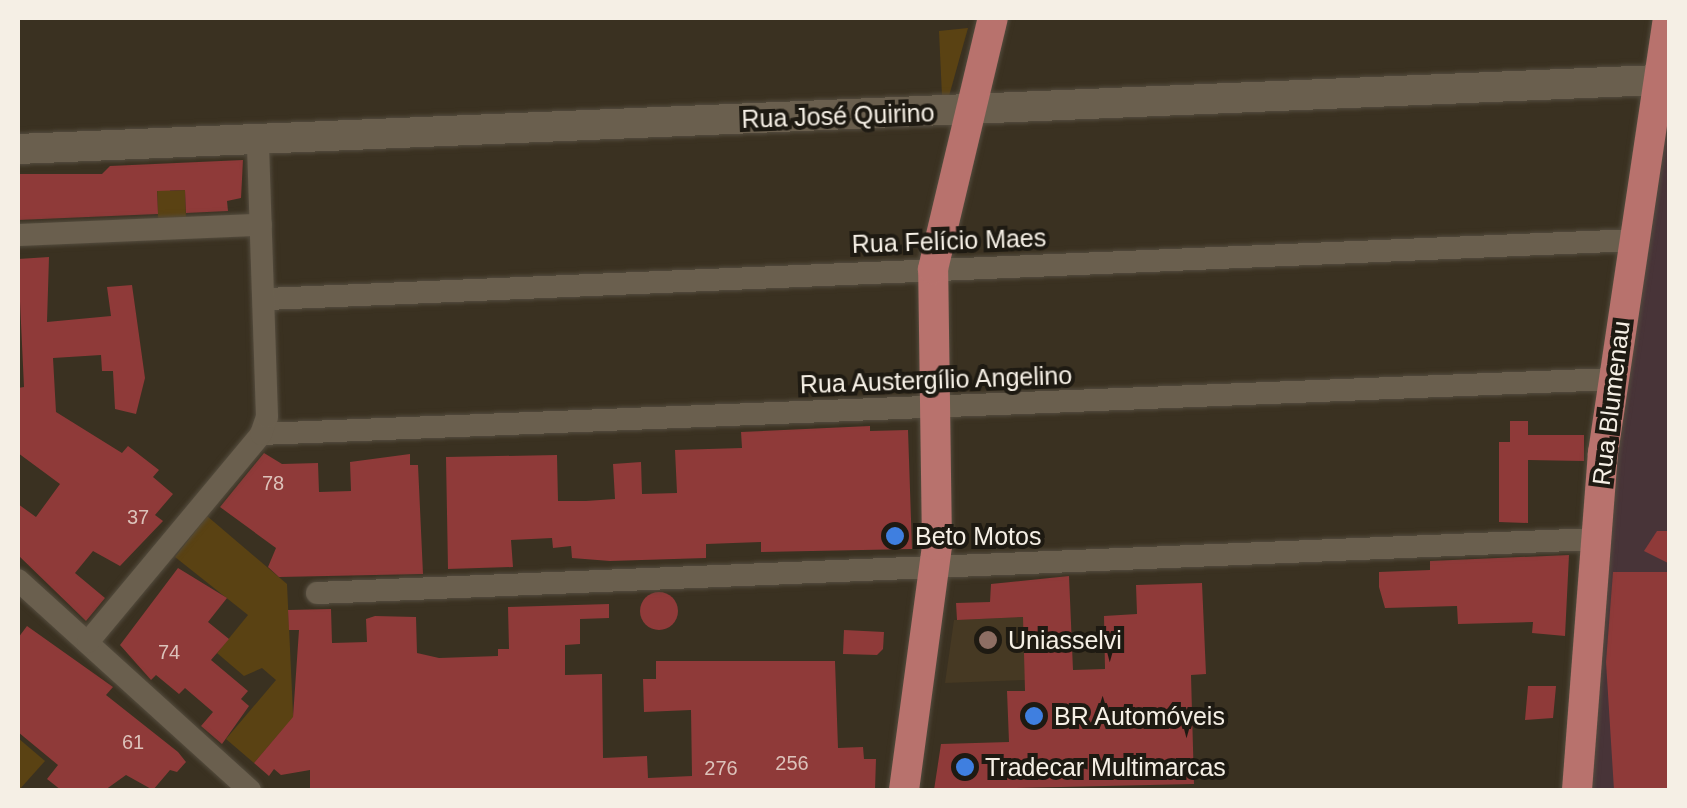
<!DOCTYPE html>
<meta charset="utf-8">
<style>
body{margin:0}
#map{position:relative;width:1687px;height:808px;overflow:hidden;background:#3a3121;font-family:Helvetica,sans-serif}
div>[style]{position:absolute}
.industrial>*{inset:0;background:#483438}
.built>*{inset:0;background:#463923}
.green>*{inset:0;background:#5a4213}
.building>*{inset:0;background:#8f3a39}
.round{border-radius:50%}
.roads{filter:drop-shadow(0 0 2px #544c3e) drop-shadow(0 0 2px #544c3e)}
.street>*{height:22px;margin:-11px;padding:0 11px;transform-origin:11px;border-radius:11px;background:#6a5f4e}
.secondary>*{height:30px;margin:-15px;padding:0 15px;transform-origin:15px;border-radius:15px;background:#6a5f4e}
.primary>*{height:30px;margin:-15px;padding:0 15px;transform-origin:15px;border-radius:15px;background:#b8726d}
.dots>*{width:28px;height:28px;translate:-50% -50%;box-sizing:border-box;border:5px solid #1e1a12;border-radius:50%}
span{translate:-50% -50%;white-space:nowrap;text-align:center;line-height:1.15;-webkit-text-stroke:8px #1e1a12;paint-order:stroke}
.number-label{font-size:20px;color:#dcc2ba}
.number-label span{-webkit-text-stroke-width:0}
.street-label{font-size:25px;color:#f5efe5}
.poi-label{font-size:25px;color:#f5efe5}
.left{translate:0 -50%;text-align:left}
.frame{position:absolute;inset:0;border:20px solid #f5efe5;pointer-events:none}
</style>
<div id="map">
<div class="industrial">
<div style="clip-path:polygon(1669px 65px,1669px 790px,1585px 790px,1606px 487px)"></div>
</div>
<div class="built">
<div style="clip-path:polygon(1024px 617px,1025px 680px,945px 683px,954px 620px)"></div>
</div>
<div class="green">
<div style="clip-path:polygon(968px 28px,949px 96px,942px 96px,939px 31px)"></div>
<div style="clip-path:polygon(170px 182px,170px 191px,185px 190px,186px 218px,158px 220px,157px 183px)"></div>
<div style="clip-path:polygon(207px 516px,287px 584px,294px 735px,284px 728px,254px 763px,226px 739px,276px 680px,262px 668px,244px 676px,217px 653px,248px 615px,175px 557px)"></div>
<div style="clip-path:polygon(18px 738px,45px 761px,19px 790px,18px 790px)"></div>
</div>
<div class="building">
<div style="clip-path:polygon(243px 160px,241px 198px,227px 201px,228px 211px,186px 213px,185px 190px,157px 191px,158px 214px,18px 220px,18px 174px,102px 174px,110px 166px)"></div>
<div style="clip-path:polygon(49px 257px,47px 322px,111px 316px,107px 287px,132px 285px,145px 378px,136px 414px,115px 409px,113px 371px,102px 371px,101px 355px,53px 358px,56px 412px,122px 453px,128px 446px,159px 470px,153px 477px,173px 494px,155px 515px,163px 521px,120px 566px,93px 551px,75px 573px,105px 598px,86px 621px,18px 555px,18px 504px,36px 517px,60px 484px,18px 453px,18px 388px,24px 387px,18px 259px)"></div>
<div style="clip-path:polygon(1510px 421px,1528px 421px,1528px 435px,1584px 435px,1584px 461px,1528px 460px,1528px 523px,1499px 522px,1499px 442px,1510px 442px)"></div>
<div style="clip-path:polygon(870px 426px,870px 431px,908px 430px,912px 549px,761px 552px,761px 542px,706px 544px,706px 558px,610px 561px,572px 558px,571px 546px,553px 548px,552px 538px,511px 540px,513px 567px,448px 569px,446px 457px,557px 455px,558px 501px,586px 501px,615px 499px,613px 464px,641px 462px,642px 494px,677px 493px,675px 450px,742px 448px,741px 432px)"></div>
<div style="clip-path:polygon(264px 453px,282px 464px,318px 463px,319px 492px,351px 491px,350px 462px,410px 454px,410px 465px,418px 465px,423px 574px,279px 577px,268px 567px,276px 548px,220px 507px)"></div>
<div style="clip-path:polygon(1657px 531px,1670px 531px,1670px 564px,1644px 551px)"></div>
<div style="clip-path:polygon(1569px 555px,1565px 636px,1532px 633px,1533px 622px,1458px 624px,1457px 606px,1385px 608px,1379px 587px,1379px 572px,1430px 570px,1430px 561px)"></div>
<div style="clip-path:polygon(178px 568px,227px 598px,208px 622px,229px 639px,211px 660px,248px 691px,241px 699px,249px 706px,222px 744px,201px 726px,213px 712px,185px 688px,179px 694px,156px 675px,151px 680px,120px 645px)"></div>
<div style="clip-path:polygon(1613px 572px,1670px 572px,1670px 790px,1614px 790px,1606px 662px)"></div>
<div style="clip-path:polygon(1069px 576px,1073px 670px,1105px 669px,1104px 616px,1137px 614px,1136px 585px,1202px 583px,1206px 674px,1191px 675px,1194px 784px,934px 790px,941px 744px,1009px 742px,1007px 691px,1025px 691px,1023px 617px,957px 620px,956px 603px,990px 602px,991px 584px)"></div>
<div class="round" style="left:640px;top:592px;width:38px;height:38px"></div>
<div style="clip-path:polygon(609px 604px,609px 618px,580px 619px,580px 644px,565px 645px,565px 675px,602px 674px,603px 758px,647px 756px,648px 778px,692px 776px,691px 710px,644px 712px,643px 679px,656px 679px,656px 661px,835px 661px,838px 748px,863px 747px,864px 759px,876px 759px,875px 790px,310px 790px,310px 770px,281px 775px,274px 769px,269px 776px,254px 763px,293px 717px,299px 630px,289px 630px,288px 610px,331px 609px,332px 643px,367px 642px,366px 619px,375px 616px,416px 617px,417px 653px,439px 658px,498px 656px,498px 649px,509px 649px,508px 607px)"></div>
<div style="clip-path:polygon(27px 626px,113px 687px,106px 695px,178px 752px,186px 762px,177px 772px,170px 770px,153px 790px,126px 775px,105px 790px,61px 790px,47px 779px,58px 765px,18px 732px,18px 638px)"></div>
<div style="clip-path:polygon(844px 630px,884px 632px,883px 649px,877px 655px,843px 654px)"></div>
<div style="clip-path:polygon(1528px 686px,1556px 686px,1553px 718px,1525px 720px)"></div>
</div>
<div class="roads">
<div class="street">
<div style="left:18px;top:235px;width:243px;rotate:-2.4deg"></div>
<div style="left:267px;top:299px;width:1368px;rotate:-2.47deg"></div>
<div style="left:261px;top:434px;width:1353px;rotate:-2.33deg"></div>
<div style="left:18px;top:580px;width:313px;rotate:42.2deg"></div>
<div style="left:317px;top:593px;width:1280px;rotate:-2.42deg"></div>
<div style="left:88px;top:642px;width:271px;rotate:-50.2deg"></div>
<div style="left:261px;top:434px;width:18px;rotate:-71deg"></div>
<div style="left:267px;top:417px;width:276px;rotate:-91.9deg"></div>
</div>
<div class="secondary">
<div style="left:18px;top:149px;width:1642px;rotate:-2.41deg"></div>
</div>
<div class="primary">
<div style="left:904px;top:790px;width:247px;rotate:-82.3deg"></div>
<div style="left:937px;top:545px;width:276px;rotate:-90.8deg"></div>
<div style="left:933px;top:269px;width:258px;rotate:-76.6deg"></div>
<div style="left:1577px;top:790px;width:338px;rotate:-85.6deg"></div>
<div style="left:1603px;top:453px;width:440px;rotate:-81.5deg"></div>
</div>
</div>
<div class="dots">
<div style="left:895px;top:536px;background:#3f7fe0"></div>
<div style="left:988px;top:640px;background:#8d6e63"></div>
<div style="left:1034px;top:716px;background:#3f7fe0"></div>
<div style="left:965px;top:767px;background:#3f7fe0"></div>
</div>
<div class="number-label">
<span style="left:273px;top:483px">78</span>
<span style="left:138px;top:517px">37</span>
<span style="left:169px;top:652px">74</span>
<span style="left:133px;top:742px">61</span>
<span style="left:792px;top:763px">256</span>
<span style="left:721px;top:768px">276</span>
</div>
<div class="street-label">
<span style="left:838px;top:116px;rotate:-2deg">Rua José Quirino</span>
<span style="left:949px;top:241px;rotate:-2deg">Rua Felício Maes</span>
<span style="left:936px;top:380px;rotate:-2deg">Rua Austergílio Angelino</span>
<span style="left:1611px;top:403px;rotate:-83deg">Rua Blumenau</span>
</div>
<div class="poi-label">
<span class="left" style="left:915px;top:536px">Beto Motos</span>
<span class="left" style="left:1008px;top:640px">Uniasselvi</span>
<span class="left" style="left:1054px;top:716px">BR Automóveis</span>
<span class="left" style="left:985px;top:767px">Tradecar Multimarcas</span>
</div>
<div class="frame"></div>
</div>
